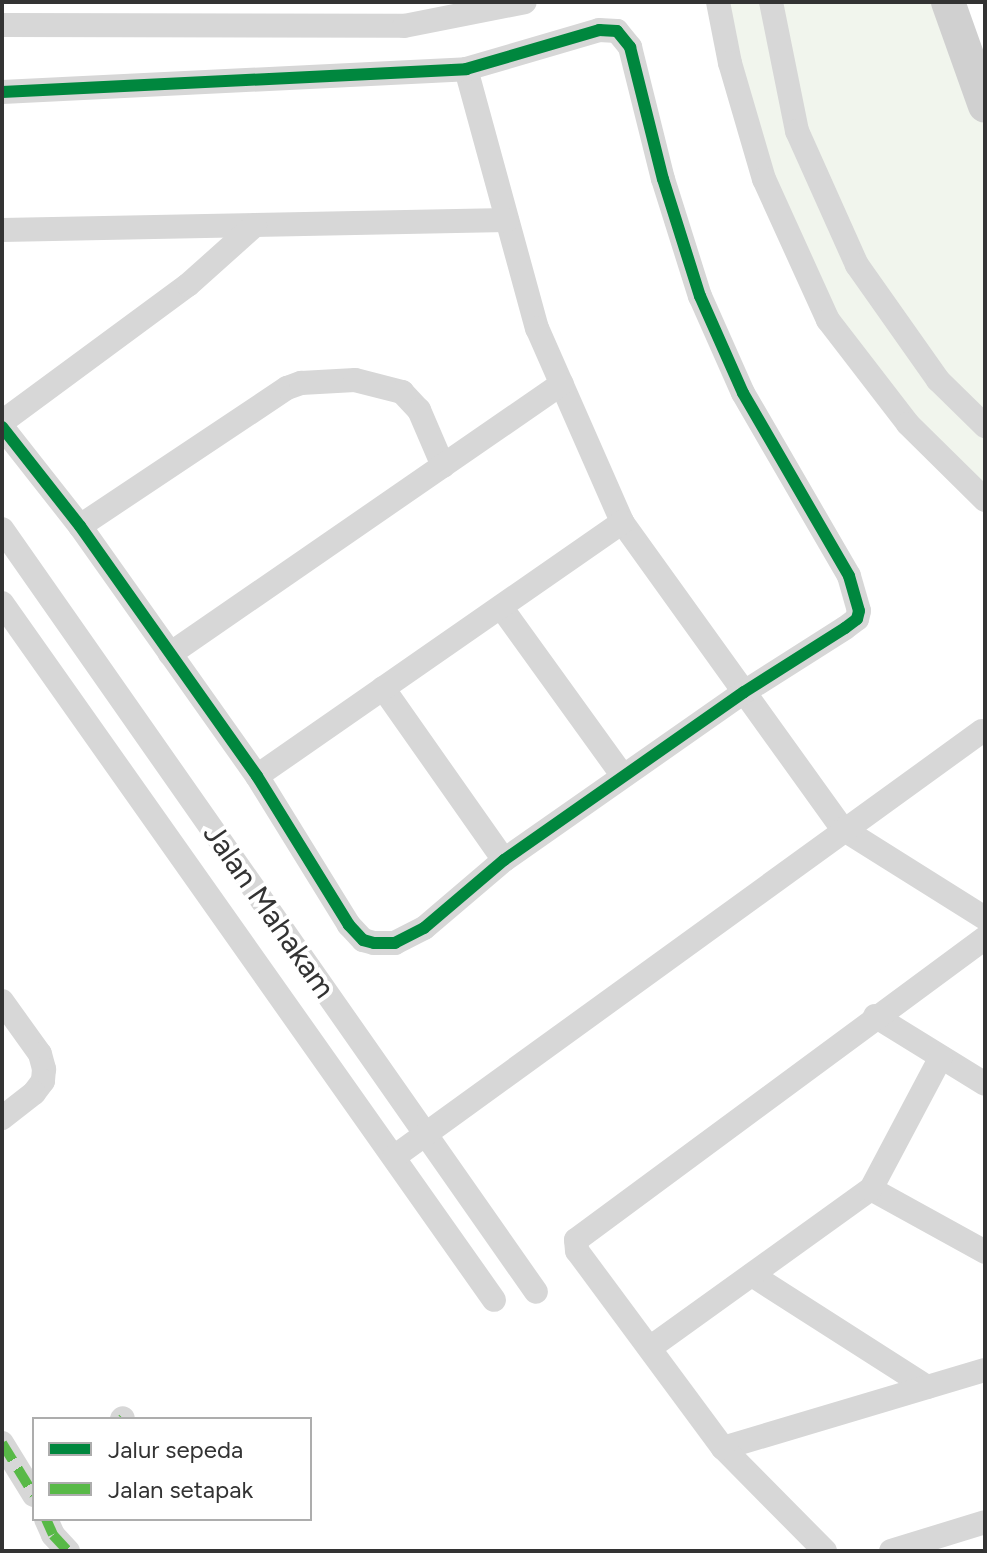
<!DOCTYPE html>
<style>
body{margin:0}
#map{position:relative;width:987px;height:1553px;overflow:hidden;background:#fff;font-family:Figtree,sans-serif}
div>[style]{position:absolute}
.green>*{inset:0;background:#f1f5ed}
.street>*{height:24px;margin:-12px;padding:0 12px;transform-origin:12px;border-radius:12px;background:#d7d7d7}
.secondary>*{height:34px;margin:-17px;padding:0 17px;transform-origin:17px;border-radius:17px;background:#d0d0d0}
.quiet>*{height:10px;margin-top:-5px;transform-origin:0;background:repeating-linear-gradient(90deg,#58b947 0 20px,transparent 0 30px)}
.cycleway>*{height:12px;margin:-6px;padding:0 6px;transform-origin:6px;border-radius:6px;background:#00873e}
span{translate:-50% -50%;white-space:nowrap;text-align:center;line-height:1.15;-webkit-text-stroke:8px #fff;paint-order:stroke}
.street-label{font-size:30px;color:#333}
.frame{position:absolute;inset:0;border:4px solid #333;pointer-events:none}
.legend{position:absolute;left:32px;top:1417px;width:280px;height:104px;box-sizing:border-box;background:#fff;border:2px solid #adadad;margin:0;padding:10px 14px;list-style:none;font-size:24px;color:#333}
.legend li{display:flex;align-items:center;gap:16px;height:40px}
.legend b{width:40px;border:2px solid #adadad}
</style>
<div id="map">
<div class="green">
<div style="clip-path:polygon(719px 2px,949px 2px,985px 105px,985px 500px,828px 320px,764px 179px)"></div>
</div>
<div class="street">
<div style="left:718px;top:2px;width:62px;rotate:78.9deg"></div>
<div style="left:730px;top:63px;width:121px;rotate:73.7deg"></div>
<div style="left:764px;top:179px;width:155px;rotate:65.6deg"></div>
<div style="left:828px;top:320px;width:131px;rotate:52.4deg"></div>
<div style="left:908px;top:424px;width:108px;rotate:44.6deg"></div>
<div style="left:771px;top:2px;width:132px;rotate:78.6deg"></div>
<div style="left:797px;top:131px;width:147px;rotate:65.9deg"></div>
<div style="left:857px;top:265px;width:141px;rotate:54.8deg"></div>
<div style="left:938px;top:380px;width:66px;rotate:44.4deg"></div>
<div style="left:2px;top:25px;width:402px;rotate:0.1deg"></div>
<div style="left:404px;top:26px;width:123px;rotate:-11.2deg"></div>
<div style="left:466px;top:69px;width:269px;rotate:74.7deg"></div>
<div style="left:537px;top:328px;width:212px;rotate:66.3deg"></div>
<div style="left:622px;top:522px;width:378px;rotate:54.3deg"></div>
<div style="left:843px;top:829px;width:168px;rotate:32.1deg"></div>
<div style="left:2px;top:92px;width:465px;rotate:-2.8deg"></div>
<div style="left:466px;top:69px;width:139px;rotate:-16.3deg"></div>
<div style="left:599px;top:30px;width:18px;rotate:3deg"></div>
<div style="left:617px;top:31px;width:21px;rotate:51deg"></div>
<div style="left:630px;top:47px;width:136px;rotate:76deg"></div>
<div style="left:663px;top:179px;width:123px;rotate:72.5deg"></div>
<div style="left:700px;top:296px;width:106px;rotate:66.1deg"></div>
<div style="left:743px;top:393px;width:211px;rotate:59.9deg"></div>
<div style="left:849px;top:576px;width:36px;rotate:74deg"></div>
<div style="left:859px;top:611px;width:8px;rotate:104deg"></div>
<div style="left:857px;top:619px;width:15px;rotate:143deg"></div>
<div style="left:845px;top:628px;width:120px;rotate:147.6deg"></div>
<div style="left:744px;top:692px;width:293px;rotate:145deg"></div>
<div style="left:504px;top:860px;width:105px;rotate:139.6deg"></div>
<div style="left:424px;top:928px;width:33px;rotate:153deg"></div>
<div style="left:395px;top:943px;width:21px;rotate:180deg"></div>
<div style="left:374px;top:943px;width:11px;rotate:-165deg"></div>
<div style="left:363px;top:940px;width:21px;rotate:-133deg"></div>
<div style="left:349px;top:925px;width:175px;rotate:-121.7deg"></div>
<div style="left:257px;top:776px;width:306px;rotate:-125.3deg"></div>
<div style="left:80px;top:526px;width:126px;rotate:-128.2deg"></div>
<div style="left:2px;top:230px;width:505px;rotate:-1.13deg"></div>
<div style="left:2px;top:422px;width:231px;rotate:-36.4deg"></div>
<div style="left:188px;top:285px;width:90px;rotate:-41.8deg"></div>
<div style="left:80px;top:526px;width:249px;rotate:-33.7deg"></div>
<div style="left:287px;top:388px;width:15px;rotate:-20deg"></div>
<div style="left:301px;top:383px;width:54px;rotate:-3.2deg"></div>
<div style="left:355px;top:380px;width:49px;rotate:14.3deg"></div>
<div style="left:402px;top:392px;width:25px;rotate:47deg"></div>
<div style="left:419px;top:410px;width:61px;rotate:66.8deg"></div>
<div style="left:2px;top:529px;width:931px;rotate:55.01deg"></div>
<div style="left:2px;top:603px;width:853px;rotate:54.78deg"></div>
<div style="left:501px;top:607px;width:208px;rotate:54.2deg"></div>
<div style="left:170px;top:654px;width:476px;rotate:-34.6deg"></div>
<div style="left:383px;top:688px;width:210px;rotate:54.9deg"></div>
<div style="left:257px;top:776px;width:445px;rotate:-34.8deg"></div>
<div style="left:2px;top:1001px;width:65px;rotate:54.4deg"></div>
<div style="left:40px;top:1054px;width:16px;rotate:75deg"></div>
<div style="left:44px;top:1069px;width:12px;rotate:95deg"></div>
<div style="left:43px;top:1081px;width:15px;rotate:127deg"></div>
<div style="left:34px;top:1093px;width:41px;rotate:142deg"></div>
<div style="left:875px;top:1016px;width:129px;rotate:31.7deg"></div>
<div style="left:394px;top:1157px;width:726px;rotate:-35.92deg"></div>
<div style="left:871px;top:1189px;width:130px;rotate:28.9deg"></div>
<div style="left:752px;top:1275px;width:208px;rotate:32.6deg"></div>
<div style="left:651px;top:1347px;width:271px;rotate:-35.7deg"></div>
<div style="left:871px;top:1189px;width:149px;rotate:-62.1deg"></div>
<div style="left:122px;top:1419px;width:1px;rotate:-45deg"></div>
<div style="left:2px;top:1443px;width:61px;rotate:58.4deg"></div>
<div style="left:723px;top:1448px;width:273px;rotate:-16.6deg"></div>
<div style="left:46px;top:1519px;width:17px;rotate:66deg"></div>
<div style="left:53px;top:1535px;width:22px;rotate:47deg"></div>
<div style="left:825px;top:1551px;width:145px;rotate:-134.7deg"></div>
<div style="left:723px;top:1448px;width:245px;rotate:-126.5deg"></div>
<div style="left:577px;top:1251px;width:11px;rotate:-95deg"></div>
<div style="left:576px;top:1240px;width:508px;rotate:-36.44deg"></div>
<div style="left:891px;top:1551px;width:98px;rotate:-17.1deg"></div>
</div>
<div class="secondary">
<div style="left:948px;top:2px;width:110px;rotate:70.4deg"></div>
</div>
<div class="quiet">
<div style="left:122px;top:1419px;width:1px;rotate:-45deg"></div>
<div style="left:2px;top:1443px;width:61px;rotate:58.4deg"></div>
<div style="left:46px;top:1519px;width:17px;rotate:66deg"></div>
<div style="left:53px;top:1535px;width:22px;rotate:47deg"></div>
</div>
<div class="cycleway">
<div style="left:2px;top:92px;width:465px;rotate:-2.8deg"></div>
<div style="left:466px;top:69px;width:139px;rotate:-16.3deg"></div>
<div style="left:599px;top:30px;width:18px;rotate:3deg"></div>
<div style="left:617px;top:31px;width:21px;rotate:51deg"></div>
<div style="left:630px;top:47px;width:136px;rotate:76deg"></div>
<div style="left:663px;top:179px;width:123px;rotate:72.5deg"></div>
<div style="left:700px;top:296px;width:106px;rotate:66.1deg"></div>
<div style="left:743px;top:393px;width:211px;rotate:59.9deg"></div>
<div style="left:849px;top:576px;width:36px;rotate:74deg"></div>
<div style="left:859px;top:611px;width:8px;rotate:104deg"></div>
<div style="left:857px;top:619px;width:15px;rotate:143deg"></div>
<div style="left:845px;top:628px;width:120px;rotate:147.6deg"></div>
<div style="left:744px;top:692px;width:293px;rotate:145deg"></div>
<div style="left:504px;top:860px;width:105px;rotate:139.6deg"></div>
<div style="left:424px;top:928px;width:33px;rotate:153deg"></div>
<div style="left:395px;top:943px;width:21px;rotate:180deg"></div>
<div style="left:374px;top:943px;width:11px;rotate:-165deg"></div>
<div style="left:363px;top:940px;width:21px;rotate:-133deg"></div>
<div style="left:349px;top:925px;width:175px;rotate:-121.7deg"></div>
<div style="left:257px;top:776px;width:306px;rotate:-125.3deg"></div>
<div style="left:80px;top:526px;width:126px;rotate:-128.2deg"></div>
</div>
<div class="street-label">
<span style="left:269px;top:911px;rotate:55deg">Jalan Mahakam</span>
</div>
<div class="frame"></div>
<ul class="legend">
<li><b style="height:10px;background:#00873e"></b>Jalur sepeda</li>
<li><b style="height:10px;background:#58b947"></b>Jalan setapak</li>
</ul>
</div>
